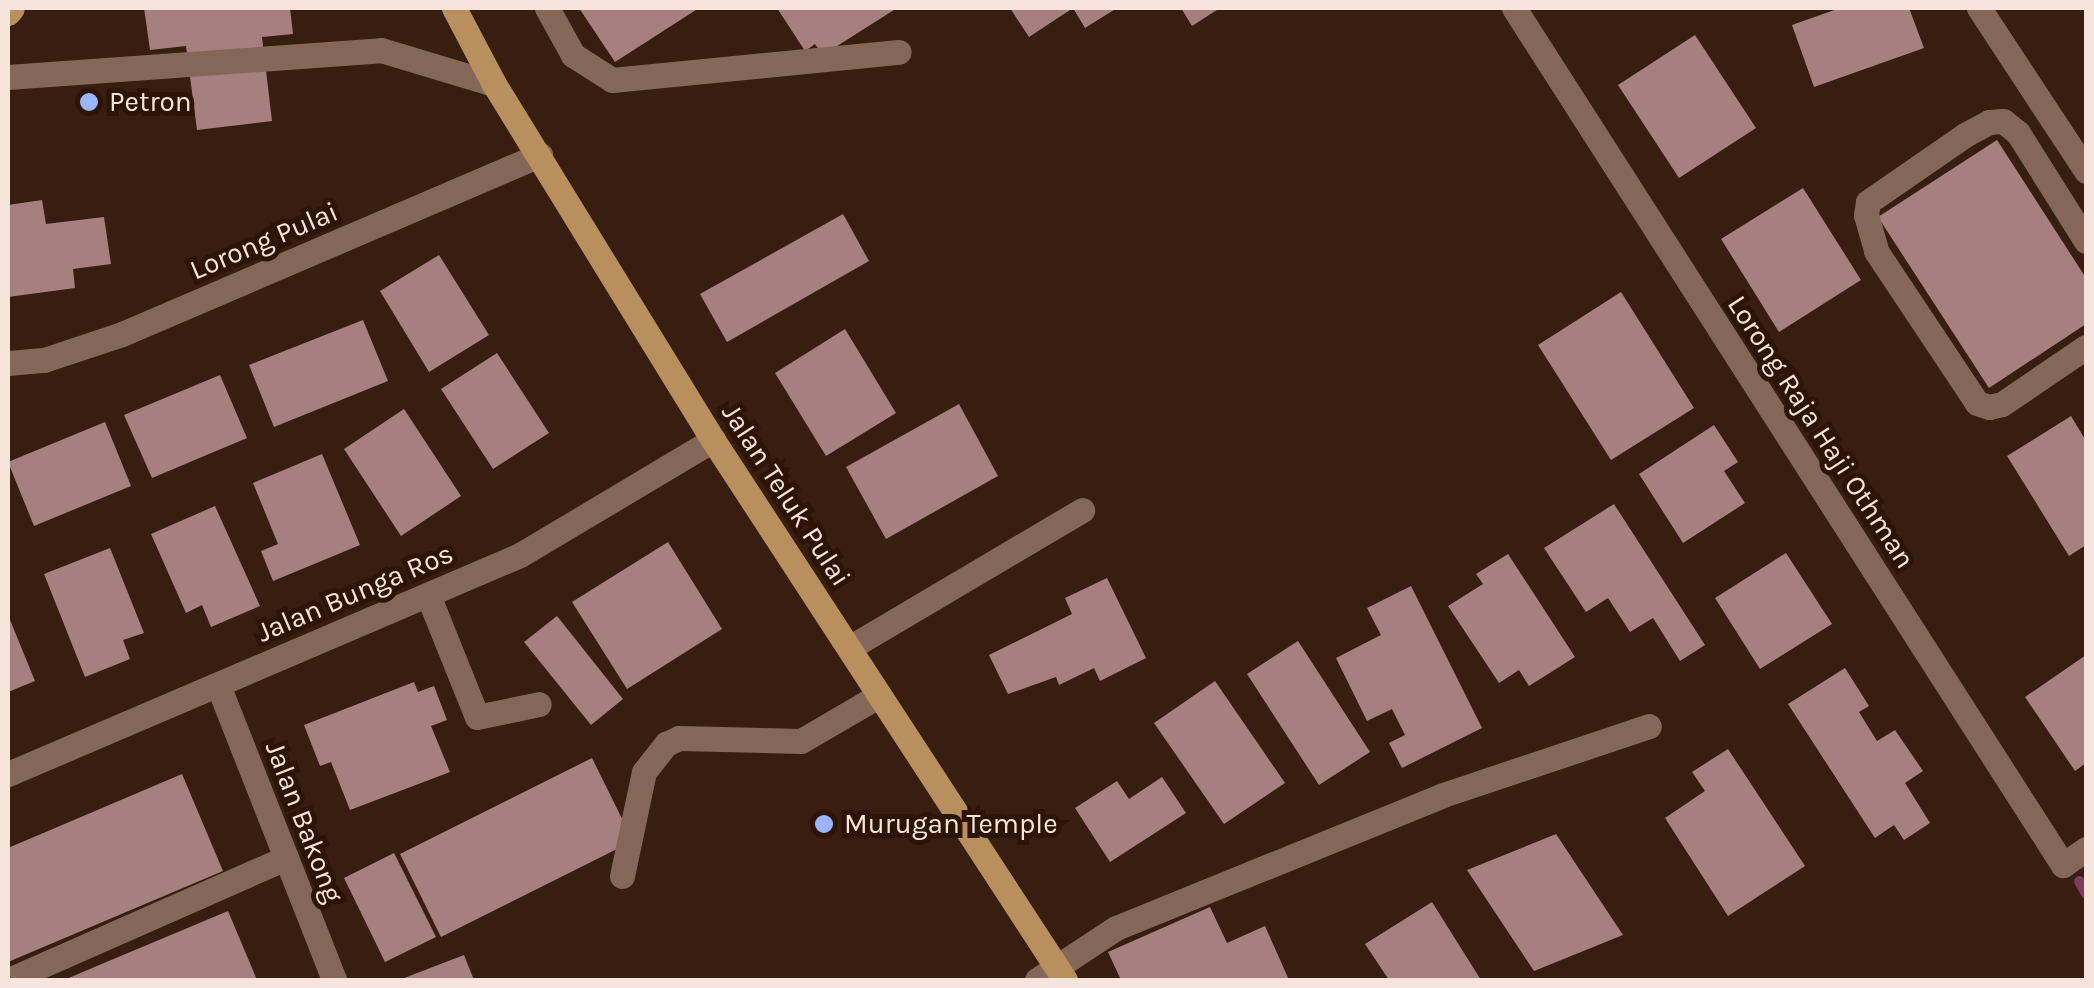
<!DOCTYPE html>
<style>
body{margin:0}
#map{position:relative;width:2094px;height:988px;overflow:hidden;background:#371e10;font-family:Karla,sans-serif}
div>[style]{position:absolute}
.stream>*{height:11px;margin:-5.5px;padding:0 5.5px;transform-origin:5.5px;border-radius:5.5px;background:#813a5c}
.building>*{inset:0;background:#a6807f}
.minor>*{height:25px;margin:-12.5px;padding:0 12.5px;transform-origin:12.5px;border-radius:12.5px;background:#856757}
.major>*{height:25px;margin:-12.5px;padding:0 12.5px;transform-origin:12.5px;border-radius:12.5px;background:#b9905d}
.dots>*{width:28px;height:28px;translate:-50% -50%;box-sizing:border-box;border:5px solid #2d1407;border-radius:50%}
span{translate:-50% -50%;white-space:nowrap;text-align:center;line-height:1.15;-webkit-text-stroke:10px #2d1407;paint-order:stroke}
.poi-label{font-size:28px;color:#f7e5dc}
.left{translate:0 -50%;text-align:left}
.street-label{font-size:28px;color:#f7e5dc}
.frame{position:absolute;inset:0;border:10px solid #f7e5dc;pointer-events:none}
</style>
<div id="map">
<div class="stream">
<div style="left:2079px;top:881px;width:14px;rotate:60deg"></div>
</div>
<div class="building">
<div style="clip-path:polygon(144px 8px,290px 8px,293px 34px,262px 37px,272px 121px,197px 130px,186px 46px,150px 50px)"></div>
<div style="clip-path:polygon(579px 8px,699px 8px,615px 62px)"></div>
<div style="clip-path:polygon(777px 8px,897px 8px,823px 55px,815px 44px,805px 51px)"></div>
<div style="clip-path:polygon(1010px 8px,1117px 8px,1085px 28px,1073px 8px,1029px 37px)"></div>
<div style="clip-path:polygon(1181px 8px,1220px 8px,1192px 26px)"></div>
<div style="clip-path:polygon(1840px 8px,1909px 8px,1924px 48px,1814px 87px,1792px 25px)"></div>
<div style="clip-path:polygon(1695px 35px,1756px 128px,1679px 178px,1618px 85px)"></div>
<div style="clip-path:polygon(1997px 140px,2086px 278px,2086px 324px,1989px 388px,1878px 217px)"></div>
<div style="clip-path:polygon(1803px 188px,1861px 280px,1779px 332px,1721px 239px)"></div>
<div style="clip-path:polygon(42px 200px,46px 224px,104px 217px,111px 264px,73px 269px,75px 288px,8px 297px,8px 205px)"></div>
<div style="clip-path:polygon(843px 214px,869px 261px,727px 342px,700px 294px)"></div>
<div style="clip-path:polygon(439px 255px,489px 335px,429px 372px,380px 291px)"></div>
<div style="clip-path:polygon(1621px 292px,1694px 408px,1611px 460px,1538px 345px)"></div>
<div style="clip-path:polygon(363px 320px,388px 381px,274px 427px,249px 365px)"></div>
<div style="clip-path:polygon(845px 329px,896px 413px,826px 456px,775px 373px)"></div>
<div style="clip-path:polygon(497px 353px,549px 433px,493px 469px,441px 389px)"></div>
<div style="clip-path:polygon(220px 375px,247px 438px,152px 478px,124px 415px)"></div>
<div style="clip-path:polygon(959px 404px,998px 476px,886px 539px,846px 467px)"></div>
<div style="clip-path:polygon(404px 409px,461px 496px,401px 536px,344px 449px)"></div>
<div style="clip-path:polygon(2071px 416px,2086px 441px,2086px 545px,2069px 556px,2007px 456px)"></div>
<div style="clip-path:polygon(105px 422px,131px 486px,34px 526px,8px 462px)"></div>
<div style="clip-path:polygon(1714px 425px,1738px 462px,1724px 471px,1745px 503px,1683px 543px,1639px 474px)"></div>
<div style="clip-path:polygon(322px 454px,360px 545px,273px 581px,261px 551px,278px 544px,253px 483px)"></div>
<div style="clip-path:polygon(1614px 504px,1705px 645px,1680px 661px,1653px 618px,1630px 632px,1608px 598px,1586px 612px,1544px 548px)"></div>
<div style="clip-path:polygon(215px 506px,260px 606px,211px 627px,202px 605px,186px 613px,151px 534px)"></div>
<div style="clip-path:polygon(668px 542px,722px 629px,627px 689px,572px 602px)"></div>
<div style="clip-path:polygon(110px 548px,144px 633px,123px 640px,130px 659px,85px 677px,44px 574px)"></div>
<div style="clip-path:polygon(1786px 553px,1832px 624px,1760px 669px,1715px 598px)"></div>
<div style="clip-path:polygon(1508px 554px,1575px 657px,1529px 686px,1519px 670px,1499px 683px,1448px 606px,1483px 584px,1476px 574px)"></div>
<div style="clip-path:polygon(1107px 578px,1146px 658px,1100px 681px,1094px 668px,1059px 685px,1056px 677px,1008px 694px,989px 655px,1072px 614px,1065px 598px)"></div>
<div style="clip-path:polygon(1411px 586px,1482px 728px,1402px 768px,1389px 743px,1405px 735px,1392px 709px,1367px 721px,1336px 658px,1381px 635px,1367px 608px)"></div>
<div style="clip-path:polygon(8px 615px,35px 681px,8px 692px)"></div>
<div style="clip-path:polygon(557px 616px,623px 699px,591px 725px,524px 642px)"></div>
<div style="clip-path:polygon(1298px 641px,1370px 752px,1319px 785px,1247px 674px)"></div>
<div style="clip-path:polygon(2086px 655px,2086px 763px,2075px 771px,2025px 697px)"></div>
<div style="clip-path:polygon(1845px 668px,1869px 706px,1859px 712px,1877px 741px,1895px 730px,1923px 771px,1905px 783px,1930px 823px,1904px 840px,1894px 825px,1875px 838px,1788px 704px)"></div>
<div style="clip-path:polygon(1215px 681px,1285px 783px,1224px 824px,1154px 723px)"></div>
<div style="clip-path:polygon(414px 682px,418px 692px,434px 686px,447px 720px,431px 726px,450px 772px,350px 810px,331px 762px,320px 766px,304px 725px)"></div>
<div style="clip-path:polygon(1728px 749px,1805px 866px,1728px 916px,1665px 818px,1705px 791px,1692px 772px)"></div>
<div style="clip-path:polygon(592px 758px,633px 841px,441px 937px,400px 854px)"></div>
<div style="clip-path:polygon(182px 774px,223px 871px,8px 962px,8px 848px)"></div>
<div style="clip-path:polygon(1162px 777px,1186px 813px,1110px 862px,1075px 808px,1117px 781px,1129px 799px)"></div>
<div style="clip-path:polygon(1556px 834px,1623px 935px,1534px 971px,1467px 870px)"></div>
<div style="clip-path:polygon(394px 853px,436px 937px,385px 962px,344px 878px)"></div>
<div style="clip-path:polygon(1432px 902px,1481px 980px,1389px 980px,1365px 944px)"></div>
<div style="clip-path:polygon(1210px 907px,1227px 943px,1265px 926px,1289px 980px,1121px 980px,1108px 952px)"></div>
<div style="clip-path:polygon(228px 911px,257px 980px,64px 980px,104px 963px)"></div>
<div style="clip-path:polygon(464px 955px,474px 980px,399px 980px)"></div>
</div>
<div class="minor">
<div style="left:547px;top:8px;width:54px;rotate:61deg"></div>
<div style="left:573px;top:55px;width:46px;rotate:32.7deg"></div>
<div style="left:612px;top:80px;width:288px;rotate:-5.6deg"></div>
<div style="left:1514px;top:8px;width:1018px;rotate:57.36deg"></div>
<div style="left:2063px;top:865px;width:28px;rotate:-35deg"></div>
<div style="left:1979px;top:8px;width:195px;rotate:56.7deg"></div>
<div style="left:8px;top:77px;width:374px;rotate:-4.1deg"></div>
<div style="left:381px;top:50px;width:118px;rotate:16.7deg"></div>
<div style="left:2086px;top:241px;width:128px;rotate:-122.2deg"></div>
<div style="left:2018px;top:133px;width:19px;rotate:-141deg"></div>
<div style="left:2003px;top:121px;width:14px;rotate:176deg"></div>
<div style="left:1989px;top:122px;width:27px;rotate:152deg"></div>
<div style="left:1965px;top:135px;width:118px;rotate:145.4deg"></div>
<div style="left:1868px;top:202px;width:13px;rotate:99deg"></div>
<div style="left:1866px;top:215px;width:37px;rotate:74deg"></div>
<div style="left:1876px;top:251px;width:182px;rotate:56.4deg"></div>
<div style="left:1977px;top:403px;width:13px;rotate:18deg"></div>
<div style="left:1989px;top:407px;width:13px;rotate:-13deg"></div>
<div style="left:2002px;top:404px;width:102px;rotate:-34.2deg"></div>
<div style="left:8px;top:363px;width:36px;rotate:-5deg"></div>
<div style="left:44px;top:360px;width:82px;rotate:-18.4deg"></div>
<div style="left:122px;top:334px;width:455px;rotate:-23.2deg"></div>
<div style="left:428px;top:595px;width:131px;rotate:68.1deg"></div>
<div style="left:477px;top:717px;width:63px;rotate:-11.8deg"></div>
<div style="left:849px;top:648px;width:271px;rotate:-30.6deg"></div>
<div style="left:218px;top:685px;width:317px;rotate:68.5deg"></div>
<div style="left:8px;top:774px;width:557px;rotate:-23.16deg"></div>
<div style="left:520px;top:555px;width:225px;rotate:-30.8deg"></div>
<div style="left:622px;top:876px;width:106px;rotate:-78.1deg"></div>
<div style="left:644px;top:772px;width:36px;rotate:-52deg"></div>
<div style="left:666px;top:744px;width:14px;rotate:-25deg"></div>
<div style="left:679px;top:738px;width:122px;rotate:1.4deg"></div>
<div style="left:801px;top:741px;width:89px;rotate:-30.3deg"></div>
<div style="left:9px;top:980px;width:303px;rotate:-23.8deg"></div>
<div style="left:1037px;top:980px;width:95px;rotate:-33.4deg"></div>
<div style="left:1116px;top:928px;width:353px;rotate:-22.1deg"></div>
<div style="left:1443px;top:795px;width:217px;rotate:-18.5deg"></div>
</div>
<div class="major">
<div style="left:454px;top:8px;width:86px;rotate:62.2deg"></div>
<div style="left:494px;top:84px;width:418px;rotate:58.4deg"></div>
<div style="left:713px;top:440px;width:645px;rotate:56.9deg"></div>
<div style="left:8px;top:13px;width:6px;rotate:-51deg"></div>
</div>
<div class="dots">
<div style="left:89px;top:102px;background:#99b5fd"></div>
<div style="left:824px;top:824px;background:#99b5fd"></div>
</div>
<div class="poi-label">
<span class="left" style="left:109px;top:102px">Petron</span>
<span class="left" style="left:844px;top:824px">Murugan Temple</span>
</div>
<div class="street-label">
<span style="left:264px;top:241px;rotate:-23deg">Lorong Pulai</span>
<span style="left:1821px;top:432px;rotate:57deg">Lorong Raja Haji Othman</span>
<span style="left:786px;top:495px;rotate:57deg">Jalan Teluk Pulai</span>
<span style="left:355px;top:593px;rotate:-23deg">Jalan Bunga Ros</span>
<span style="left:304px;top:822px;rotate:69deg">Jalan Bakong</span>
</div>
<div class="frame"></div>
</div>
